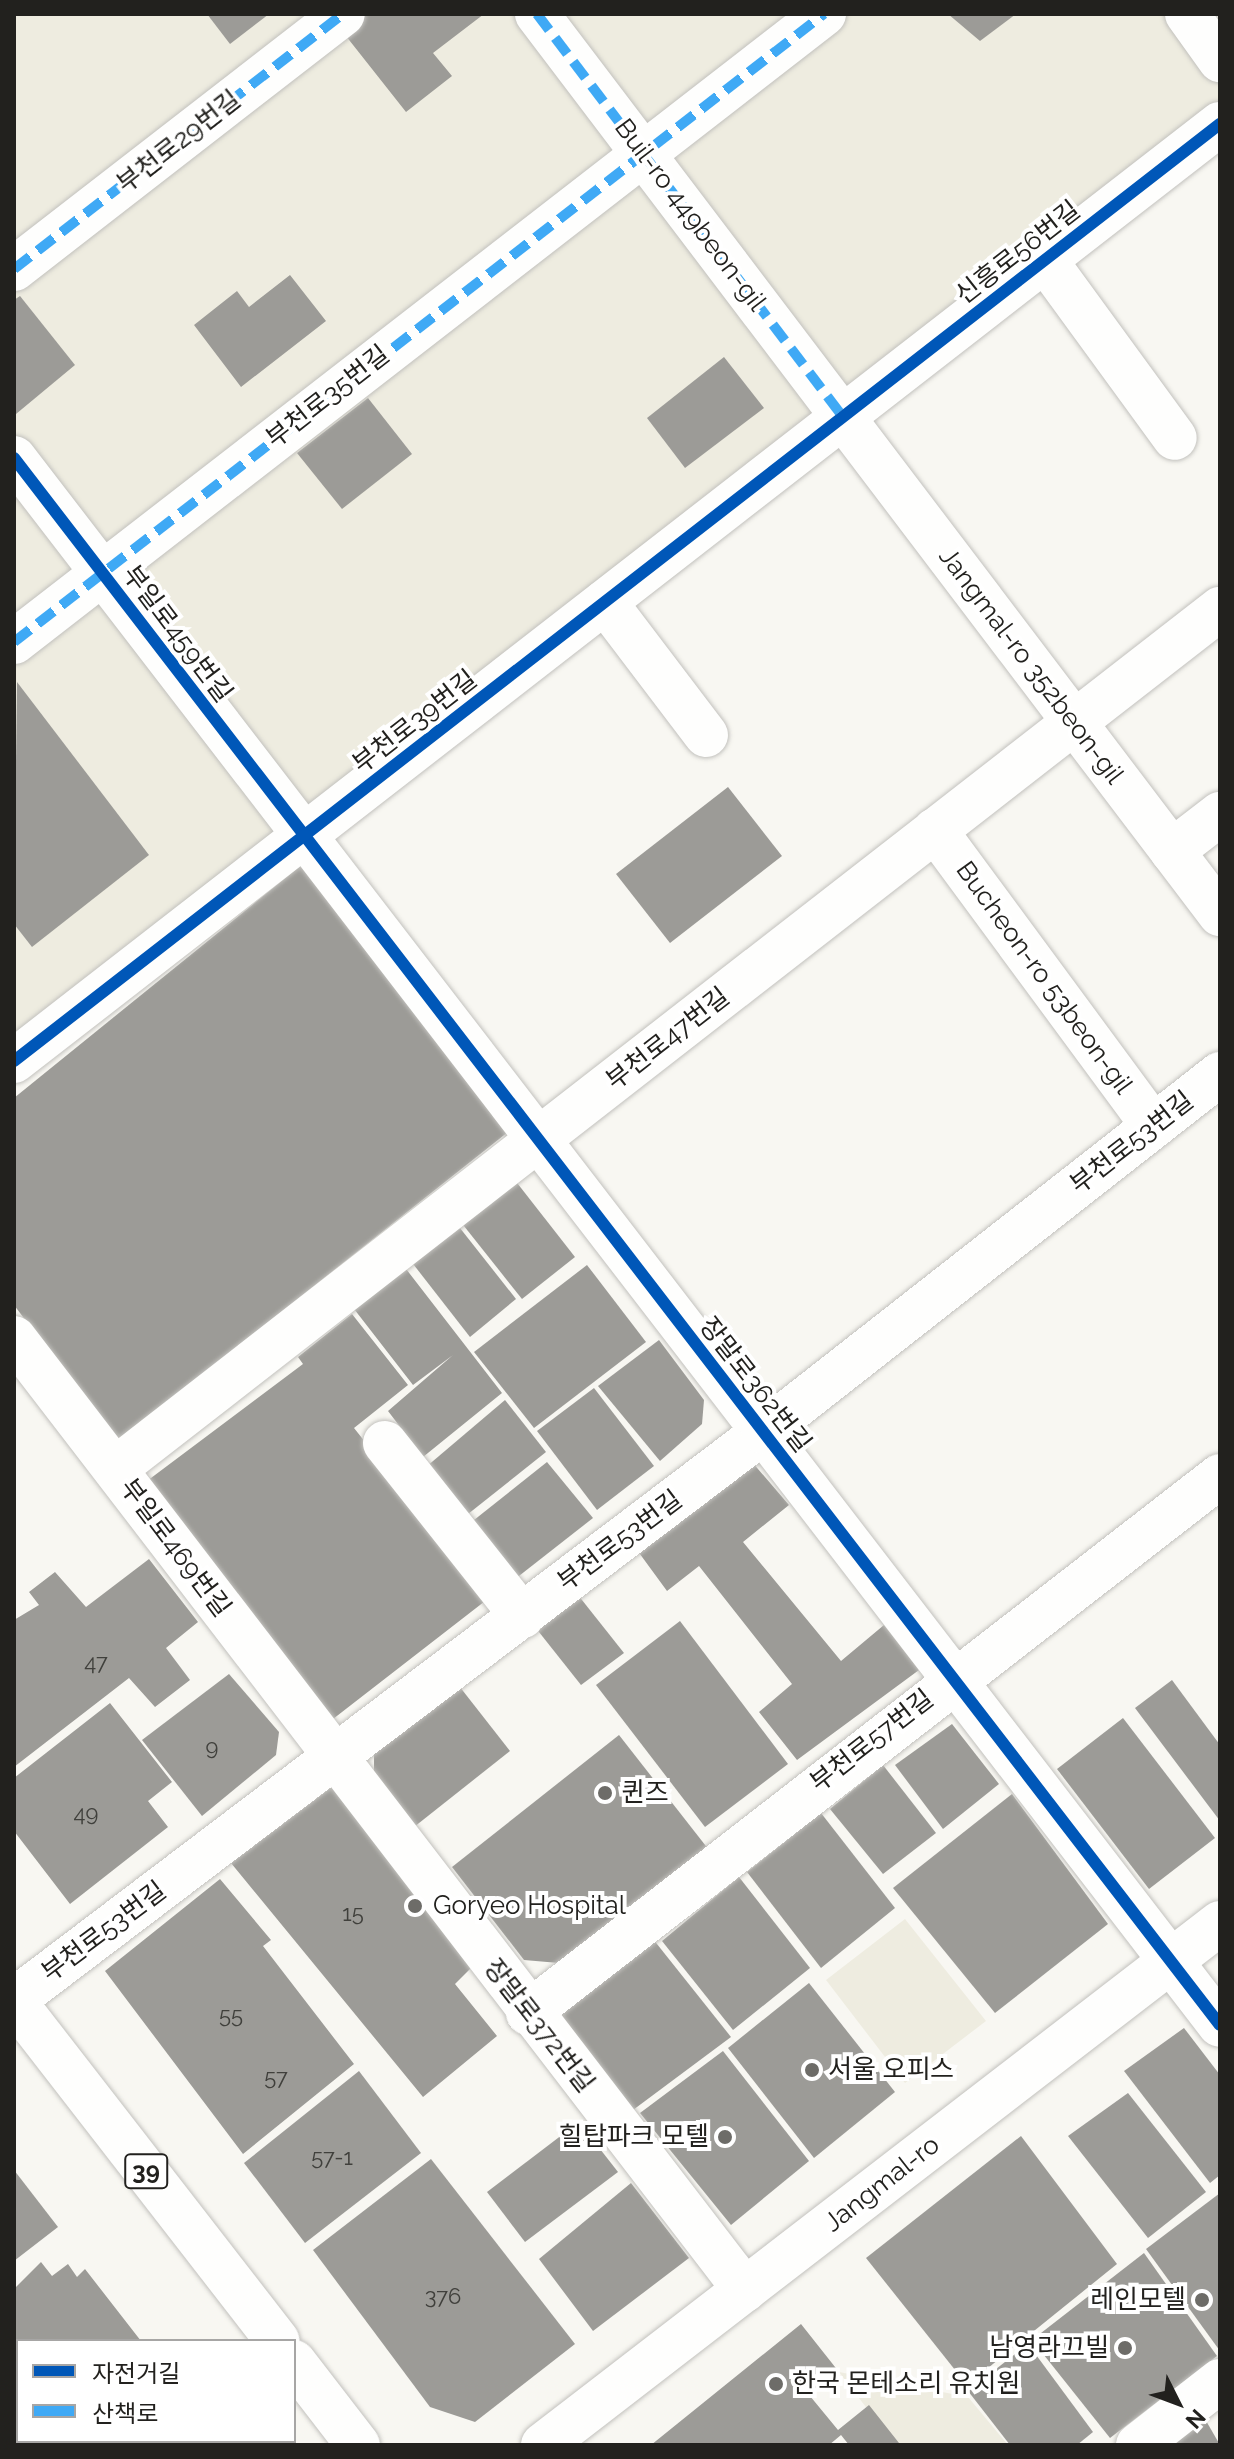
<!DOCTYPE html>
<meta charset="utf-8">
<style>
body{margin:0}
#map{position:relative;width:1234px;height:2459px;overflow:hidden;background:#f8f7f2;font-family:Raleway,"Noto Sans KR",sans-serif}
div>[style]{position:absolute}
.built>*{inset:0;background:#eeece0}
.building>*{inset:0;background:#9c9b97}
.roads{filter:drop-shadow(0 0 2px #c2c1bd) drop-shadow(0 0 2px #c2c1bd)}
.minor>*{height:44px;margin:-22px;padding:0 22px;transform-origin:22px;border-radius:22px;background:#fefefd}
.tertiary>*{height:44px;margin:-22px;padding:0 22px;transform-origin:22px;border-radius:22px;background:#fefefd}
.primary>*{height:44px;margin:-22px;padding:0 22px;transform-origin:22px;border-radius:22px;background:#fefefd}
.quiet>*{height:10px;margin-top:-5px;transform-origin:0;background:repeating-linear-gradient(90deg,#3fa9f5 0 20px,transparent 0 30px)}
.cycleway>*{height:12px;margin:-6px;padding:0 6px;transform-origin:6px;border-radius:6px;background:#0057b8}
.dots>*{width:22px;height:22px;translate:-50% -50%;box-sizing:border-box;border:4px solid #fff;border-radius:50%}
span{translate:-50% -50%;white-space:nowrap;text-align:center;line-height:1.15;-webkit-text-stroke:8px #fff;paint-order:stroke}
.number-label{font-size:22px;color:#40403c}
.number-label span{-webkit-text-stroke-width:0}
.shield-label span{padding:2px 6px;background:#fff;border:2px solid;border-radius:6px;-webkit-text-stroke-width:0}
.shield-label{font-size:24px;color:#22211e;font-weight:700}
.street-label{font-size:26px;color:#22211e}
.poi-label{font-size:26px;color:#22211e}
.left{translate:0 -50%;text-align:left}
.right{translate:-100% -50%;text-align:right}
.frame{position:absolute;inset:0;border:16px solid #22211e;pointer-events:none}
.legend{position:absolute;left:16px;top:2339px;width:280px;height:104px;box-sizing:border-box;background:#fff;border:2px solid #a7a6a5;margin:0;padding:10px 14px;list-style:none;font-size:24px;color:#22211e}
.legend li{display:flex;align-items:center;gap:16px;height:40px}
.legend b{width:40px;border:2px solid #a7a6a5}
.north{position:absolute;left:1138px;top:2363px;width:80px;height:80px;-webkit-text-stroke:6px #fff;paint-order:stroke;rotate:132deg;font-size:22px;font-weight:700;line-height:32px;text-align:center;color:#22211e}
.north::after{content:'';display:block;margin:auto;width:28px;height:36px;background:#22211e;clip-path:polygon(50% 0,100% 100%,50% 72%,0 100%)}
</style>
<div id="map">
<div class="built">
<div style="clip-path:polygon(14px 14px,1187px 14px,1220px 60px,1220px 124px,14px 1055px)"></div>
<div style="clip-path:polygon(905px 1919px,986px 2021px,905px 2083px,826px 1980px)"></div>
<div style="clip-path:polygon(839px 2372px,968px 2397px,1008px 2445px,895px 2445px)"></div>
</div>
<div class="building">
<div style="clip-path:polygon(207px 14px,269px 14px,230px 44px)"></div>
<div style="clip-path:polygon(364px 14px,484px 14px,433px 53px,452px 76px,406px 112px,342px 31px)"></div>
<div style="clip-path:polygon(948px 14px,1016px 14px,980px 41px)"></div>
<div style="clip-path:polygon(290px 275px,326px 321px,241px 387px,194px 325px,237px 291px,249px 307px)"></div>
<div style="clip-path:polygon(20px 296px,75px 365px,16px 414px,14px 300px)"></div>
<div style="clip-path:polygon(724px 357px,764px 408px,685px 468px,647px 418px)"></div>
<div style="clip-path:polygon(368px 398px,412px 454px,342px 509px,297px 453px)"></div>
<div style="clip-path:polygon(17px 682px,149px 855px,32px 947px,14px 924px)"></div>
<div style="clip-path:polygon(728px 787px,782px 856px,670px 943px,616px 874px)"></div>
<div style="clip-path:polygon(304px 863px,508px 1132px,117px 1442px,14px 1305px,14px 1098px)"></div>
<div style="clip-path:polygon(514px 1179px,575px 1257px,522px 1299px,460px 1221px)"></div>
<div style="clip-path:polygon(456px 1223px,516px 1299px,470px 1337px,410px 1260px)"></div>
<div style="clip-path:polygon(403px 1265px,502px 1393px,423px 1457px,388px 1411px,453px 1355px,413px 1385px,351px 1305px)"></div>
<div style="clip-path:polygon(587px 1265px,646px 1342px,534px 1428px,474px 1352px)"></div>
<div style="clip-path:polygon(352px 1314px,408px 1385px,354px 1428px,489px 1598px,333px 1719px,147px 1481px,303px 1364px,298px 1357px)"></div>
<div style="clip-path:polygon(659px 1340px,704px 1400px,702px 1424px,660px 1461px,598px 1386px)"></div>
<div style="clip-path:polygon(594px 1388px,654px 1466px,597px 1510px,537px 1431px)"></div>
<div style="clip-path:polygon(505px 1400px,546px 1452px,463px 1518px,426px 1467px)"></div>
<div style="clip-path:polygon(547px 1462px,593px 1518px,510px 1583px,464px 1528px)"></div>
<div style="clip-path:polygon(752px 1462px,789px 1505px,743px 1542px,841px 1661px,884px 1625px,919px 1670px,797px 1760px,759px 1712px,792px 1684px,699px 1566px,667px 1591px,637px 1550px)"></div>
<div style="clip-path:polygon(149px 1559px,198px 1622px,166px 1648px,190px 1680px,155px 1707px,129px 1678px,14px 1767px,14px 1620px,39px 1605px,29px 1592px,55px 1572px,86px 1607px)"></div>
<div style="clip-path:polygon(578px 1595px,624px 1653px,581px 1685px,535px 1627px)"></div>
<div style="clip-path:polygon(680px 1621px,788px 1764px,705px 1827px,596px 1685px)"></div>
<div style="clip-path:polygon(229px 1674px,279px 1732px,276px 1755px,202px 1816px,142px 1740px)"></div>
<div style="clip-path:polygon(1172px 1680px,1220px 1745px,1220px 1821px,1135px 1708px)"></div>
<div style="clip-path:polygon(456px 1682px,510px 1751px,409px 1831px,374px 1788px,374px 1746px)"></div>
<div style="clip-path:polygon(110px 1703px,172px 1782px,148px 1801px,168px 1827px,70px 1904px,14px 1831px,14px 1778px)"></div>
<div style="clip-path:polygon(1123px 1718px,1215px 1838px,1149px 1889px,1057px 1769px)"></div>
<div style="clip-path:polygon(952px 1724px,999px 1784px,943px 1829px,895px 1765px)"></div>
<div style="clip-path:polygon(619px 1735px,709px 1850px,559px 1963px,524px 1960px,452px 1867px)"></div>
<div style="clip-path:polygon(883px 1765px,936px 1833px,883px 1874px,830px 1809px)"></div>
<div style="clip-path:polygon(333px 1786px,473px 1966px,455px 1984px,497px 2036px,423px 2097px,231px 1863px)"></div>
<div style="clip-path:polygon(1012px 1794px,1108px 1924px,995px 2013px,893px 1888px)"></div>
<div style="clip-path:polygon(821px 1813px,895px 1908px,821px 1968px,747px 1872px)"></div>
<div style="clip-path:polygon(739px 1877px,810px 1968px,733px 2030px,662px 1941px)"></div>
<div style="clip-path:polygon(220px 1879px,271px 1940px,263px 1946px,354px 2064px,243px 2154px,105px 1971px)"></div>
<div style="clip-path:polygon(649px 1934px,731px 2037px,633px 2110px,555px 2011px)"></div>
<div style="clip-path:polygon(809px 1983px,895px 2092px,814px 2158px,728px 2048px)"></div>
<div style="clip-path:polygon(1184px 2028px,1220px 2075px,1220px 2175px,1210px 2183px,1124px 2071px)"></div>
<div style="clip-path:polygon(723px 2051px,809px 2161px,731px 2225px,640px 2113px)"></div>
<div style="clip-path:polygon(359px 2071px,421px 2153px,305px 2243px,244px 2163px)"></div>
<div style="clip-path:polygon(1128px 2093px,1206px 2192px,1148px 2238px,1068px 2136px)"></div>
<div style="clip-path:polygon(579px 2122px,618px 2172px,525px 2242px,487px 2192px)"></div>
<div style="clip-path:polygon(1021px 2136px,1117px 2264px,967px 2385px,866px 2258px)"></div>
<div style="clip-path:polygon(431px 2159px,575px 2344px,475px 2422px,430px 2407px,313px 2250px)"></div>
<div style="clip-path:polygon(14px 2170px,58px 2227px,14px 2261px)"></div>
<div style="clip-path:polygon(631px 2183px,689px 2258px,593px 2331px,539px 2259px)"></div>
<div style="clip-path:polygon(1220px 2193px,1220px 2351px,1146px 2249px)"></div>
<div style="clip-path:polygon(1144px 2253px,1217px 2356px,1110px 2438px,1032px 2340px)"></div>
<div style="clip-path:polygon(41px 2262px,52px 2276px,68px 2264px,77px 2277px,85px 2269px,141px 2341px,18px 2341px,18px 2441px,64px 2441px,14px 2445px,14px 2289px)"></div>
<div style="clip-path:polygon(801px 2324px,839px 2372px,810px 2396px,838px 2430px,869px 2405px,899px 2443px,849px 2445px,841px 2435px,829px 2445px,651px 2445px)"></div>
<div style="clip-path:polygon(1028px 2344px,1093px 2432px,1077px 2445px,1010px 2445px,968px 2391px)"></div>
<div style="clip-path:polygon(1205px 2419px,1220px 2445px,1171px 2445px)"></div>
<div style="clip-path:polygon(106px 2441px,226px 2441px,229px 2445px,109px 2445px)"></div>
</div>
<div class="roads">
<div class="minor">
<div style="left:537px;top:14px;width:1130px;rotate:52.81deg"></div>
<div style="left:1187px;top:14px;width:57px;rotate:54.3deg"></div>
<div style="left:1045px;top:260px;width:220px;rotate:53.9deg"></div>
<div style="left:14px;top:269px;width:416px;rotate:-37.8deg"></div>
<div style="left:14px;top:458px;width:1977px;rotate:52.42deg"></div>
<div style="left:605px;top:602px;width:167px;rotate:52.8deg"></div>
<div style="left:14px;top:642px;width:1025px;rotate:-37.79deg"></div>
<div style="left:935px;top:830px;width:368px;rotate:53.6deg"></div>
<div style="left:1172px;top:851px;width:61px;rotate:-37.6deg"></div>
<div style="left:14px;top:1061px;width:1527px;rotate:-37.85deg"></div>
<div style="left:14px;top:1338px;width:1200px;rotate:52.48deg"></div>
<div style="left:385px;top:1443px;width:221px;rotate:51.6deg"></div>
<div style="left:116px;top:1468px;width:1399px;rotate:-37.89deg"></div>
<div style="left:14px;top:2000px;width:940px;rotate:-37.17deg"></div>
<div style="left:763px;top:1432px;width:581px;rotate:-38.07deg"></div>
<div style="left:528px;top:2013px;width:876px;rotate:-37.81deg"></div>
<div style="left:1138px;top:2445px;width:104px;rotate:-38deg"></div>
</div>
<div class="tertiary">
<div style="left:543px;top:2445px;width:855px;rotate:-37.63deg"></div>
</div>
<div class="primary">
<div style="left:14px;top:2001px;width:430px;rotate:52.2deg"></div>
<div style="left:294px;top:2362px;width:105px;rotate:52.4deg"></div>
</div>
</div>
<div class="quiet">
<div style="left:537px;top:14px;width:506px;rotate:52.79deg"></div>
<div style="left:14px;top:269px;width:416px;rotate:-37.8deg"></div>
<div style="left:14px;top:642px;width:1025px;rotate:-37.79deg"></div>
</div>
<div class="cycleway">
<div style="left:14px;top:458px;width:1977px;rotate:52.42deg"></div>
<div style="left:14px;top:1061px;width:1527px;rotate:-37.85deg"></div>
</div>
<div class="dots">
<div style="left:605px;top:1793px;background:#6d6c68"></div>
<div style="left:415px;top:1906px;background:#6d6c68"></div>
<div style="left:812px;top:2070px;background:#6d6c68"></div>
<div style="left:725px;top:2137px;background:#6d6c68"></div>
<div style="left:1202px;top:2300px;background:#6d6c68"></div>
<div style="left:1125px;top:2348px;background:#6d6c68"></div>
<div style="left:776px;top:2384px;background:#6d6c68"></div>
</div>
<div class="number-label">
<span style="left:96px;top:1663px">47</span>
<span style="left:212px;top:1748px">9</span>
<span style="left:86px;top:1814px">49</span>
<span style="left:353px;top:1914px">15</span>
<span style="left:231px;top:2016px">55</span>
<span style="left:276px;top:2078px">57</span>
<span style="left:332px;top:2158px">57-1</span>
<span style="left:443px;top:2297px">376</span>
</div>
<div class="shield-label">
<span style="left:146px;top:2171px">39</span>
</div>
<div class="street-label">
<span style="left:179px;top:142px;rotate:-38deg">부천로29번길</span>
<span style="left:690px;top:215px;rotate:53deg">Buil-ro 449beon-gil</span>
<span style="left:1018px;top:253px;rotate:-38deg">신흥로56번길</span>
<span style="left:328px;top:397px;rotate:-38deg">부천로35번길</span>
<span style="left:177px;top:634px;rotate:53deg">부일로459번길</span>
<span style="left:1031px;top:666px;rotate:53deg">Jangmal-ro 352beon-gil</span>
<span style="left:415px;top:722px;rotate:-38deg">부천로39번길</span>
<span style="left:1044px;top:978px;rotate:54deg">Bucheon-ro 53beon-gil</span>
<span style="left:668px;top:1039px;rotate:-38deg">부천로47번길</span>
<span style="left:1132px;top:1143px;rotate:-38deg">부천로53번길</span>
<span style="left:755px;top:1385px;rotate:52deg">장말로362번길</span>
<span style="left:620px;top:1541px;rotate:-37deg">부천로53번길</span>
<span style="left:175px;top:1548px;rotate:53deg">부일로469번길</span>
<span style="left:872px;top:1741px;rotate:-38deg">부천로57번길</span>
<span style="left:104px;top:1932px;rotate:-37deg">부천로53번길</span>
<span style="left:539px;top:2026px;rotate:52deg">장말로372번길</span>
<span style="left:882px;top:2184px;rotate:-38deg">Jangmal-ro</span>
</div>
<div class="poi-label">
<span class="left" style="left:621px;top:1793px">퀸즈</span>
<span class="left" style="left:433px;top:1906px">Goryeo Hospital</span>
<span class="left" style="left:828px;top:2070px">서울 오피스</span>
<span class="right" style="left:709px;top:2137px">힐탑파크 모텔</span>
<span class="right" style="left:1186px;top:2300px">레인모텔</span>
<span class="right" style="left:1109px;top:2348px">남영라끄빌</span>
<span class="left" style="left:792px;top:2384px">한국 몬테소리 유치원</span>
</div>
<div class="frame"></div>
<ul class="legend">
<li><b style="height:10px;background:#0057b8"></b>자전거길</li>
<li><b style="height:10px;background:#3fa9f5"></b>산책로</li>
</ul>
<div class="north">N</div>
</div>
